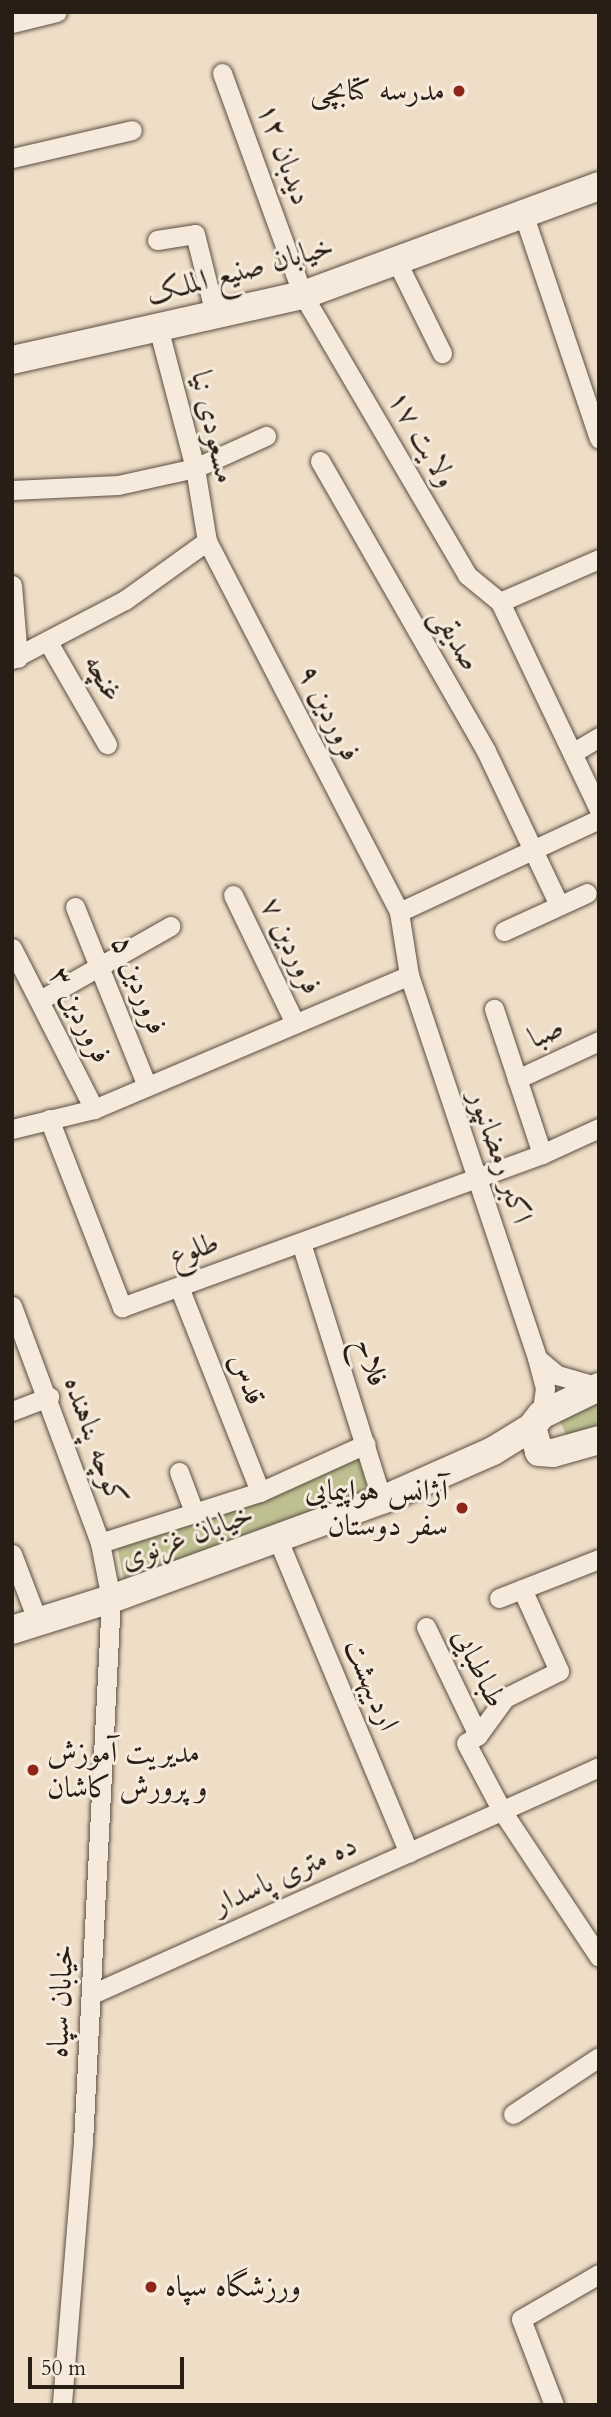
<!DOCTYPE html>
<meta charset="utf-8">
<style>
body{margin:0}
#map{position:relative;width:611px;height:2417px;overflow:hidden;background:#efdec7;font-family:Cardo,Amiri,serif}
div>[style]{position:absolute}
.green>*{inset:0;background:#bfc092}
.roads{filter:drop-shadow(0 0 2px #5a4e42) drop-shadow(0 0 2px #5a4e42)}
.street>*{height:19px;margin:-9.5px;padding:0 9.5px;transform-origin:9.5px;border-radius:9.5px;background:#f5eadb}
.secondary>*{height:28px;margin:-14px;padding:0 14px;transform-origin:14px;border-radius:14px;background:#f5eadb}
.dots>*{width:19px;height:19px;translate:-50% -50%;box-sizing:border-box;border:4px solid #f5eadb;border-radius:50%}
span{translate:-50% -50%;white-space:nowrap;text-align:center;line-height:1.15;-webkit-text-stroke:6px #f5eadb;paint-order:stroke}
.poi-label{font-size:30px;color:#281e15}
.right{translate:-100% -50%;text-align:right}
.left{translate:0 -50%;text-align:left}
.street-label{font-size:30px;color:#281e15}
.frame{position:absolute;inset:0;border:14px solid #281e15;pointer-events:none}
.scale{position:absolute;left:28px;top:2357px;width:156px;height:32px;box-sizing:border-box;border:4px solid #281e15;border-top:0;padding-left:9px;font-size:21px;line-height:24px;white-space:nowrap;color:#281e15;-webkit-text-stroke:5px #f5eadb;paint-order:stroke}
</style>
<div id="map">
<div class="green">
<div style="clip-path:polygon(599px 1398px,599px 1436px,572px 1447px,556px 1413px)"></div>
<div style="clip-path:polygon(359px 1456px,371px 1500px,124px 1581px,117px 1545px,264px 1501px)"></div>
</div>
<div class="roads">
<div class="street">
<div style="left:12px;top:23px;width:46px;rotate:-13.7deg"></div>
<div style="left:222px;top:73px;width:236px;rotate:70deg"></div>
<div style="left:303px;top:295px;width:324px;rotate:59.6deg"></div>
<div style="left:467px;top:575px;width:43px;rotate:39.3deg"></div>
<div style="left:500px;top:602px;width:230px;rotate:64.5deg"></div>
<div style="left:12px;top:158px;width:123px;rotate:-13.1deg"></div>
<div style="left:523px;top:213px;width:238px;rotate:71.4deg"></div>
<div style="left:157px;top:240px;width:38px;rotate:-9deg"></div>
<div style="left:195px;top:234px;width:82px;rotate:76deg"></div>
<div style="left:396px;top:260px;width:104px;rotate:63.7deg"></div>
<div style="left:158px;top:327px;width:146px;rotate:75.3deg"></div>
<div style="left:195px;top:468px;width:74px;rotate:80.7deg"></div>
<div style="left:207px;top:541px;width:418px;rotate:62.6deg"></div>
<div style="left:399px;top:912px;width:64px;rotate:81deg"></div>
<div style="left:409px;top:975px;width:404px;rotate:71.5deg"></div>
<div style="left:537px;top:1358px;width:31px;rotate:75deg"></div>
<div style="left:545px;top:1388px;width:27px;rotate:98deg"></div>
<div style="left:320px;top:461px;width:334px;rotate:60.2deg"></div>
<div style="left:486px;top:751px;width:170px;rotate:64.6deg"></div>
<div style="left:12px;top:490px;width:106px;rotate:-2.7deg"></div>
<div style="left:118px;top:485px;width:79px;rotate:-12.4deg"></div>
<div style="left:195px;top:468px;width:78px;rotate:-24.3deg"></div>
<div style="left:12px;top:585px;width:73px;rotate:85.3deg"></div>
<div style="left:500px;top:602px;width:108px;rotate:-23.5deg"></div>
<div style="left:48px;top:642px;width:118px;rotate:60deg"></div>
<div style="left:12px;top:659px;width:127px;rotate:-27.6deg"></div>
<div style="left:125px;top:600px;width:101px;rotate:-35.7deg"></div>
<div style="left:574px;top:752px;width:29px;rotate:-31deg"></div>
<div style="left:233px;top:895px;width:142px;rotate:64.2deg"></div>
<div style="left:75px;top:907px;width:193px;rotate:68.1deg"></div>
<div style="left:399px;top:912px;width:221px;rotate:-24.9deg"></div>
<div style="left:504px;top:931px;width:91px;rotate:-24.6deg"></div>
<div style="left:12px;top:948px;width:181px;rotate:63deg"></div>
<div style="left:40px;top:1000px;width:150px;rotate:-29.6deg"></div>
<div style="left:517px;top:1079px;width:90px;rotate:-24.9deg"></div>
<div style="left:49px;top:1119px;width:202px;rotate:68.8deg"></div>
<div style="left:122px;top:1307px;width:447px;rotate:-20deg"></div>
<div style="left:542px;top:1154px;width:153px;rotate:-108.3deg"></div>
<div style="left:12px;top:1129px;width:84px;rotate:-13.7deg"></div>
<div style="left:94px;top:1109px;width:342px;rotate:-23deg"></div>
<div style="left:542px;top:1154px;width:63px;rotate:-24.5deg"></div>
<div style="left:301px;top:1243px;width:269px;rotate:72.5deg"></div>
<div style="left:179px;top:1287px;width:220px;rotate:68.4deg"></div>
<div style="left:12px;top:1306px;width:253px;rotate:69.6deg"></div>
<div style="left:100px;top:1543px;width:57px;rotate:78.9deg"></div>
<div style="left:111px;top:1599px;width:544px;rotate:92.95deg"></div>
<div style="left:83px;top:2142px;width:264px;rotate:94.6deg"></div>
<div style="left:538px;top:1359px;width:25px;rotate:40deg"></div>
<div style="left:557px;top:1375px;width:44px;rotate:15.9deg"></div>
<div style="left:12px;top:1411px;width:40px;rotate:-21deg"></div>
<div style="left:179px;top:1472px;width:43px;rotate:69.4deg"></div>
<div style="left:278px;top:1540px;width:339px;rotate:67.3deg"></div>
<div style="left:100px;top:1543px;width:168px;rotate:-17.7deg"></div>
<div style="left:260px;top:1492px;width:116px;rotate:-24.4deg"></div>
<div style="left:12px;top:1554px;width:73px;rotate:69.1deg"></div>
<div style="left:522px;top:1589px;width:90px;rotate:65.7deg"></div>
<div style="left:559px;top:1671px;width:60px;rotate:153.4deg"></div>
<div style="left:505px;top:1698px;width:46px;rotate:126.1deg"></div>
<div style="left:478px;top:1735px;width:14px;rotate:146deg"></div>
<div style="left:466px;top:1743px;width:77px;rotate:62.1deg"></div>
<div style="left:502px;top:1811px;width:175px;rotate:56.4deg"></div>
<div style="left:499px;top:1598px;width:107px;rotate:-21.3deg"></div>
<div style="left:426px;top:1627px;width:120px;rotate:64.3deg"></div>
<div style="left:92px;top:1994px;width:555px;rotate:-24.12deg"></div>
<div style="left:513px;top:2114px;width:103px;rotate:-33.5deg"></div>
<div style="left:554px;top:2405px;width:92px;rotate:-111deg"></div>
<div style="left:521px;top:2319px;width:90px;rotate:-30deg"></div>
</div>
<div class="secondary">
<div style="left:12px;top:360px;width:298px;rotate:-12.6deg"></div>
<div style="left:303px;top:295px;width:315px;rotate:-20.2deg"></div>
<div style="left:599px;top:1387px;width:64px;rotate:154.2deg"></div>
<div style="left:541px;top:1415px;width:15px;rotate:127deg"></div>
<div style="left:532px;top:1427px;width:26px;rotate:74deg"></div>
<div style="left:539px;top:1452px;width:14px;rotate:4deg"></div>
<div style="left:553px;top:1453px;width:48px;rotate:-15.8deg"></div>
<div style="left:12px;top:1630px;width:104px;rotate:-17.4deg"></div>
<div style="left:111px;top:1599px;width:289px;rotate:-20.1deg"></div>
<div style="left:382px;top:1500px;width:121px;rotate:-23.8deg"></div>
<div style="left:493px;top:1451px;width:46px;rotate:-31.6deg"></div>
</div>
</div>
<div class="dots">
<div style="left:459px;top:91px;background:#8f2418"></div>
<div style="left:462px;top:1508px;background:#8f2418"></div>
<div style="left:33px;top:1770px;background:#8f2418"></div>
<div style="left:151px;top:2287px;background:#8f2418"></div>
</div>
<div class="poi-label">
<span class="right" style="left:445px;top:91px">مدرسه کتابچی</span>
<span class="right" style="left:448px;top:1508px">آژانس هواپیمایی<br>سفر دوستان</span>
<span class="left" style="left:47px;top:1770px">مدیریت آموزش<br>و پرورش کاشان</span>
<span class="left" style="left:165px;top:2287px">ورزشگاه سپاه</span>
</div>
<div class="street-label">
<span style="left:284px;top:154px;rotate:70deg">دیدبان ۱۲</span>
<span style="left:240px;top:271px;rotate:-15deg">خیابان صنیع الملک</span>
<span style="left:213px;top:427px;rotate:77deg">مسعودی نیا</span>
<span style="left:422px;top:439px;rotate:60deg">ولایت ۱۷</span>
<span style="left:456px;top:639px;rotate:60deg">صدیقی</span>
<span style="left:103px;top:678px;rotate:60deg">غنچه</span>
<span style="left:329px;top:713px;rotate:63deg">فروردین ۹</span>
<span style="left:291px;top:946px;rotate:64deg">فروردین ۷</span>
<span style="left:139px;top:985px;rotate:68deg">فروردین ۵</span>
<span style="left:80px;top:1015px;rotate:63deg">فروردین ۳</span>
<span style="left:546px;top:1033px;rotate:-25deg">صبا</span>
<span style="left:500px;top:1157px;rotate:71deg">اکبر رمضانپور</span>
<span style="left:194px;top:1250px;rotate:-20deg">طلوع</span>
<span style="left:371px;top:1362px;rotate:72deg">فلاح</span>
<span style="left:247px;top:1379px;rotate:69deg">قدس</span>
<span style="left:95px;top:1441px;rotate:70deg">کوچه پناهنده</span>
<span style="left:187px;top:1537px;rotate:-20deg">خیابان غزنوی</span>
<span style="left:479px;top:1668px;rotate:64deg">طباطبایی</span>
<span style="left:371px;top:1685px;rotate:67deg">اردیبهشت</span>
<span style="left:285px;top:1875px;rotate:-24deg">ده متری پاسدار</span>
<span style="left:61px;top:2001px;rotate:-87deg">خیابان سپاه</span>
</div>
<div class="frame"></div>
<div class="scale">50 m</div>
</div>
